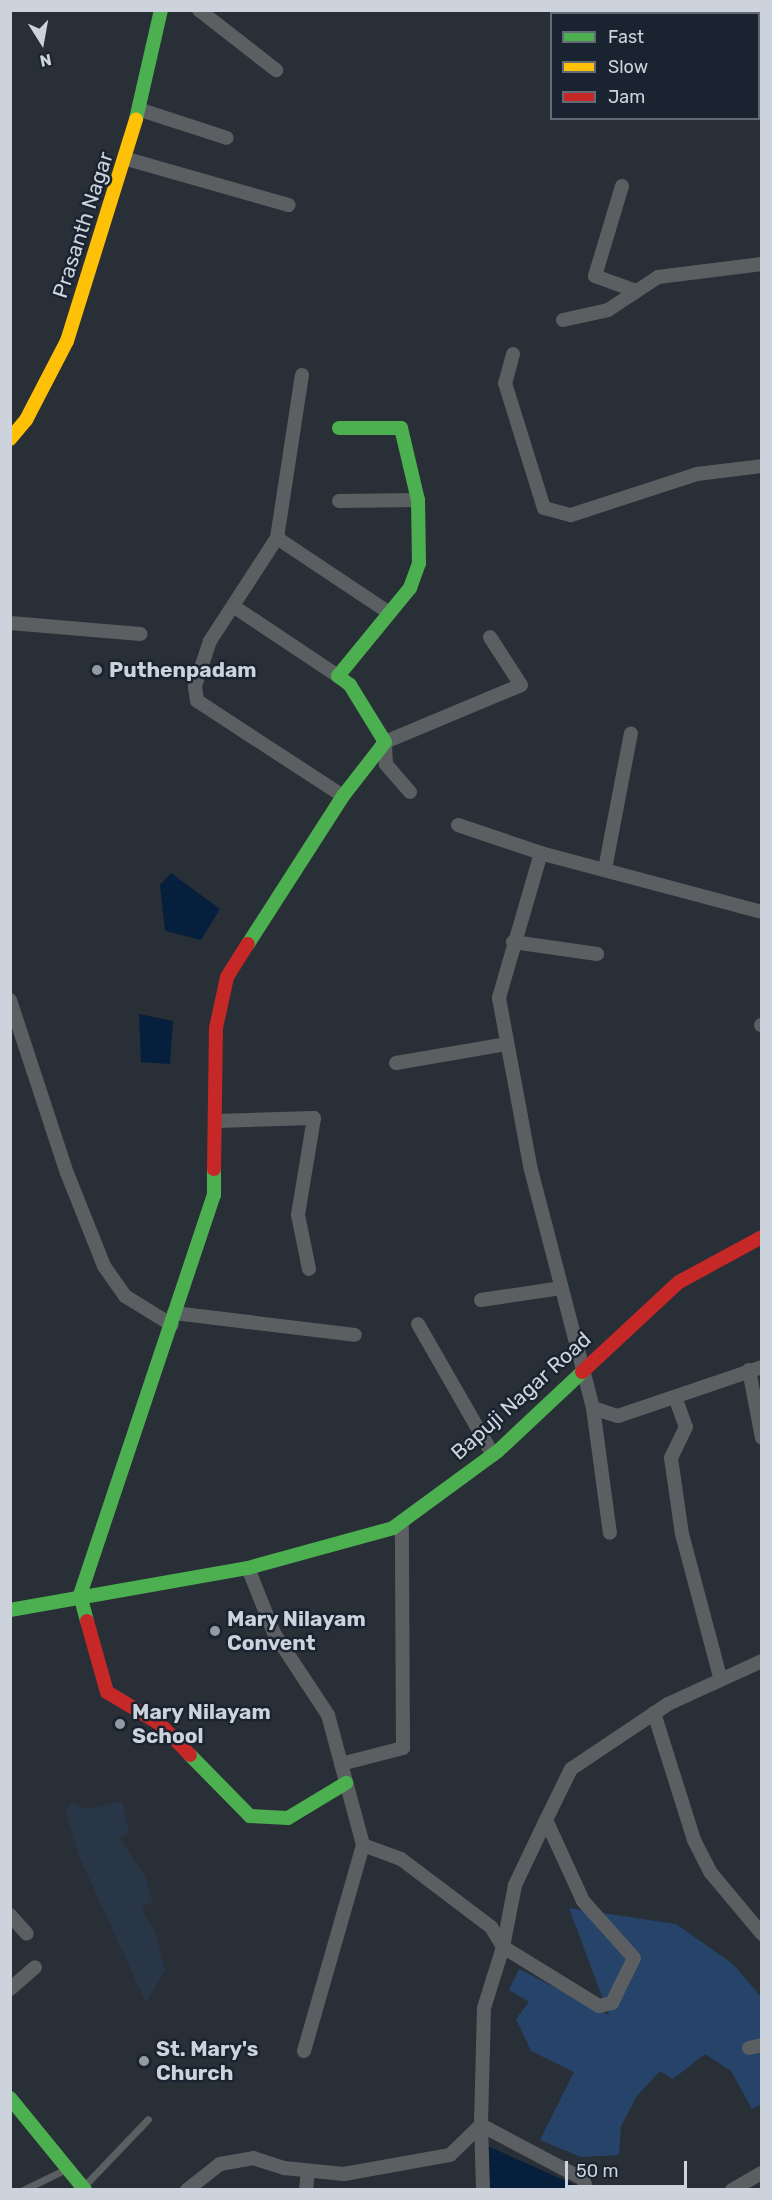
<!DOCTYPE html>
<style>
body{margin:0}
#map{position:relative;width:772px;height:2200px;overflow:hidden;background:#292f36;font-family:Rubik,sans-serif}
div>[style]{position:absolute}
.built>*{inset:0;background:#283647}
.green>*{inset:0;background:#26446a}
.water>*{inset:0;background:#061f3c}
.lane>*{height:7px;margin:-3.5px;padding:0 3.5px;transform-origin:3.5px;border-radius:3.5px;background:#5c5f62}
.street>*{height:14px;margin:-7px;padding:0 7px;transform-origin:7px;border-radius:7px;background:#5c5f62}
.fast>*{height:14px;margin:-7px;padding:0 7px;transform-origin:7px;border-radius:7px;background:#4caf50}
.slow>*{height:14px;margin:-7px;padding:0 7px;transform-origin:7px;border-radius:7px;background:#ffc107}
.jam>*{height:14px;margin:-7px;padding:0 7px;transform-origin:7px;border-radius:7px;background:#c62828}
.dots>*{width:16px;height:16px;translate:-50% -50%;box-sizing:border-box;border:3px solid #1a2431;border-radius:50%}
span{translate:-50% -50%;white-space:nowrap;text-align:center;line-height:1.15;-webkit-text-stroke:5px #1a2431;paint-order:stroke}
.street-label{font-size:21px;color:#cdd3dc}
.poi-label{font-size:21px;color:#cdd3dc;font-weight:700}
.left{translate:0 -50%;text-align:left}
.frame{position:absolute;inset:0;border:12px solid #cdd3dc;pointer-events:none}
.legend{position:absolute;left:550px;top:12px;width:210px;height:108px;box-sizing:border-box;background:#1a2431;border:2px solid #626a75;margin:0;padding:8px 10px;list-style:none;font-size:18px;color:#cdd3dc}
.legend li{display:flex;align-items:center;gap:12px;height:30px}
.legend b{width:30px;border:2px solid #626a75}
.north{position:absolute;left:12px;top:12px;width:60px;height:60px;-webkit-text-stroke:4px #1a2431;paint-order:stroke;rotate:169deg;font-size:16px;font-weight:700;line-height:24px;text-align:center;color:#cdd3dc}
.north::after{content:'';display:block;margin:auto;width:21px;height:27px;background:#cdd3dc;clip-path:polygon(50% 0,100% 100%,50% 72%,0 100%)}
.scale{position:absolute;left:565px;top:2161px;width:122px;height:27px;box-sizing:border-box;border:3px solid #cdd3dc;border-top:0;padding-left:8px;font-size:18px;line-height:21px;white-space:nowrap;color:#cdd3dc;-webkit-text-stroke:4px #1a2431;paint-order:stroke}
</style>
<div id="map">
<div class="built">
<div style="clip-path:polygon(122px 1801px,129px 1832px,119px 1838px,145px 1876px,153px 1901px,141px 1908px,155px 1932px,165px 1970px,146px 2003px,79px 1856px,66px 1812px,72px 1803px,87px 1809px)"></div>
</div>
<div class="green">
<div style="clip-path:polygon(569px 1908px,676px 1924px,733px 1964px,761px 1997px,761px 2104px,752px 2109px,731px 2071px,705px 2054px,673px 2079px,660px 2071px,637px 2096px,621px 2126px,619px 2155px,581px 2157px,540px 2140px,574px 2072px,531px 2051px,516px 2019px,529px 2002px,509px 1990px,519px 1969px,609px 2015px)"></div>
</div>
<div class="water">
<div style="clip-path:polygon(171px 873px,220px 909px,201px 940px,165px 931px,160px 885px)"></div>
<div style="clip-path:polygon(139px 1014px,173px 1021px,170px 1064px,141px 1062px)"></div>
<div style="clip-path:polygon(474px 2140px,575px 2185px,573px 2189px,478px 2189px)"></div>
</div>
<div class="lane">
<div style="left:85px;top:2185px;width:91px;rotate:-46.3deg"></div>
<div style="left:23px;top:2190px;width:46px;rotate:-26deg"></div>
</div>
<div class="street">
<div style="left:199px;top:10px;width:98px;rotate:37.9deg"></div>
<div style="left:758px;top:27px;width:10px;rotate:-66deg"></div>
<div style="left:758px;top:83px;width:4px;rotate:27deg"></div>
<div style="left:141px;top:110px;width:90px;rotate:18deg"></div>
<div style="left:127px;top:159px;width:168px;rotate:15.9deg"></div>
<div style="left:622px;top:186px;width:94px;rotate:106.7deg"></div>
<div style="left:595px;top:276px;width:44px;rotate:20.1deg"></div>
<div style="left:563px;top:320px;width:46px;rotate:-12.5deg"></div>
<div style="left:608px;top:310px;width:60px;rotate:-33.4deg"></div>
<div style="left:658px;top:277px;width:105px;rotate:-7.1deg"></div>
<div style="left:513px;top:354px;width:30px;rotate:105deg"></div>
<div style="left:505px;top:383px;width:131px;rotate:72.7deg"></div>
<div style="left:544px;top:508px;width:28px;rotate:15deg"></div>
<div style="left:571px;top:515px;width:133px;rotate:-18deg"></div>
<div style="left:697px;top:474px;width:65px;rotate:-7deg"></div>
<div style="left:339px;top:501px;width:79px;rotate:-0.7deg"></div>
<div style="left:277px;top:538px;width:165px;rotate:-81.3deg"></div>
<div style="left:236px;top:608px;width:123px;rotate:33.7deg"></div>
<div style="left:10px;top:623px;width:131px;rotate:4.8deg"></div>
<div style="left:410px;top:792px;width:37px;rotate:-131deg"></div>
<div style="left:386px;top:764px;width:22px;rotate:-93deg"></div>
<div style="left:385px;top:742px;width:147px;rotate:-22.7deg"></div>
<div style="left:521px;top:685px;width:57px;rotate:-122.9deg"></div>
<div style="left:343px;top:796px;width:174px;rotate:-146.9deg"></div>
<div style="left:197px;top:701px;width:15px;rotate:-98deg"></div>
<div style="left:195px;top:686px;width:47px;rotate:-71.6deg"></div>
<div style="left:210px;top:641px;width:123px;rotate:-57deg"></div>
<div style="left:277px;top:538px;width:133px;rotate:33.7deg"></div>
<div style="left:458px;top:825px;width:88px;rotate:18.6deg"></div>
<div style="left:605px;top:869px;width:138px;rotate:-79.2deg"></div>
<div style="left:762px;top:912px;width:229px;rotate:-165.1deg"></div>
<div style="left:541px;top:853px;width:151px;rotate:106.2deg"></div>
<div style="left:499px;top:998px;width:171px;rotate:79.5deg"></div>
<div style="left:530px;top:1166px;width:250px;rotate:75.4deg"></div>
<div style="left:593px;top:1408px;width:26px;rotate:18deg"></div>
<div style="left:618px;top:1416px;width:152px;rotate:-18.8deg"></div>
<div style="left:513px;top:942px;width:85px;rotate:8.1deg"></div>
<div style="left:10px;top:1000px;width:182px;rotate:71.8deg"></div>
<div style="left:67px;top:1173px;width:100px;rotate:68.3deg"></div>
<div style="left:104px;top:1266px;width:37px;rotate:55deg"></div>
<div style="left:125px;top:1296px;width:55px;rotate:31.7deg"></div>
<div style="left:761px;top:1025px;width:1px"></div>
<div style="left:396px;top:1063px;width:113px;rotate:-9.7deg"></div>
<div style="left:218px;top:1121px;width:96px;rotate:-1.8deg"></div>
<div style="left:314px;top:1118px;width:98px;rotate:99.4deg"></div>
<div style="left:298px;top:1215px;width:55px;rotate:78.5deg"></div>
<div style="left:481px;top:1300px;width:81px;rotate:-8.5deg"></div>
<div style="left:174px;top:1313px;width:182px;rotate:6.9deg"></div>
<div style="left:418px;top:1324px;width:151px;rotate:60.2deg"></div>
<div style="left:749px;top:1370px;width:69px;rotate:79.2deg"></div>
<div style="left:675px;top:1397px;width:32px;rotate:70deg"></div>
<div style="left:686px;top:1427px;width:34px;rotate:116deg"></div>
<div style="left:671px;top:1458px;width:77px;rotate:81.8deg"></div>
<div style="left:682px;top:1534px;width:148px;rotate:75.1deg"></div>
<div style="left:593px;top:1408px;width:126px;rotate:82.3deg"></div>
<div style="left:248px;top:1568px;width:70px;rotate:68.2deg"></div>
<div style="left:274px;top:1633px;width:98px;rotate:56.6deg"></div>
<div style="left:328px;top:1715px;width:135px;rotate:74.9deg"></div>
<div style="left:363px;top:1845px;width:40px;rotate:20.2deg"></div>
<div style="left:401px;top:1859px;width:113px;rotate:37.1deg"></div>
<div style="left:491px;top:1927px;width:23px;rotate:59deg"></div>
<div style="left:503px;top:1947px;width:64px;rotate:107.3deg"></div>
<div style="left:484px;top:2008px;width:117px;rotate:91.5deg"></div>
<div style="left:481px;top:2125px;width:115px;rotate:27.9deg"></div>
<div style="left:583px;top:2179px;width:12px;rotate:70deg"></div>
<div style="left:654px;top:1713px;width:133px;rotate:72.5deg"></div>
<div style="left:694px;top:1840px;width:37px;rotate:63deg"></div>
<div style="left:711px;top:1873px;width:80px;rotate:50.1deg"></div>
<div style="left:341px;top:1764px;width:64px;rotate:-14.5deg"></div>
<div style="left:403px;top:1748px;width:226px;rotate:-90.3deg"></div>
<div style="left:546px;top:1820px;width:89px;rotate:65.4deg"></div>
<div style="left:583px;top:1901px;width:76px;rotate:48.2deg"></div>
<div style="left:634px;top:1958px;width:50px;rotate:116.1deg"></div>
<div style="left:612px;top:2003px;width:13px;rotate:167deg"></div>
<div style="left:599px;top:2006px;width:113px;rotate:-148.4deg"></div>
<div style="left:503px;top:1947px;width:63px;rotate:-79deg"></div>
<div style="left:515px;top:1885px;width:72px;rotate:-64.5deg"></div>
<div style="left:546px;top:1820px;width:57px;rotate:-63.9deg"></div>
<div style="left:571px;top:1769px;width:117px;rotate:-33.8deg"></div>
<div style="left:668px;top:1704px;width:103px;rotate:-24.6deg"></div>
<div style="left:10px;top:1915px;width:25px;rotate:48deg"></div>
<div style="left:10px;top:1989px;width:33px;rotate:-41deg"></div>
<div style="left:749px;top:2048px;width:13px;rotate:-13deg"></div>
<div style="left:304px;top:2051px;width:214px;rotate:-74deg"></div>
<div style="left:481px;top:2125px;width:65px;rotate:88.2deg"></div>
<div style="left:187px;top:2190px;width:42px;rotate:-38.2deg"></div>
<div style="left:220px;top:2164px;width:34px;rotate:-10deg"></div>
<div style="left:253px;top:2158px;width:33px;rotate:18deg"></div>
<div style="left:284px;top:2168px;width:60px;rotate:5.7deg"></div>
<div style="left:344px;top:2174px;width:108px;rotate:-10.2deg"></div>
<div style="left:450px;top:2155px;width:43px;rotate:-44.1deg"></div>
<div style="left:306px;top:2190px;width:19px;rotate:-84deg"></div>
<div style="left:732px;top:2190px;width:34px;rotate:-30deg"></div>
</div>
<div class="fast">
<div style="left:136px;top:119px;width:112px;rotate:-77.1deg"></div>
<div style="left:248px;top:944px;width:176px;rotate:-57.3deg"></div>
<div style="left:343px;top:796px;width:68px;rotate:-52.1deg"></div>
<div style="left:385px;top:742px;width:67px;rotate:-121.6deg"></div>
<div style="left:350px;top:685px;width:15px;rotate:-143deg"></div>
<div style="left:338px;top:676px;width:114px;rotate:-50.7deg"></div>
<div style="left:410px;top:588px;width:27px;rotate:-70deg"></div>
<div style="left:419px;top:563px;width:63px;rotate:-90.9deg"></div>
<div style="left:418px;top:500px;width:74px;rotate:-103.3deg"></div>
<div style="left:401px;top:428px;width:62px;rotate:180deg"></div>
<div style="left:10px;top:1610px;width:242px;rotate:-10deg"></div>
<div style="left:248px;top:1568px;width:150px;rotate:-15.4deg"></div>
<div style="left:393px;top:1528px;width:130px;rotate:-36.3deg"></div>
<div style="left:498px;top:1451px;width:115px;rotate:-43.2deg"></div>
<div style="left:87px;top:1621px;width:27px;rotate:-105deg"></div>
<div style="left:80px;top:1595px;width:422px;rotate:-71.5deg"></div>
<div style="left:214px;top:1195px;width:26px;rotate:-90deg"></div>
<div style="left:190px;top:1755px;width:86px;rotate:45.5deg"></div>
<div style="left:250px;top:1816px;width:38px;rotate:3deg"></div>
<div style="left:288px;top:1818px;width:68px;rotate:-31.1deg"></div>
<div style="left:10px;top:2098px;width:119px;rotate:50.8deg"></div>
</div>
<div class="slow">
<div style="left:10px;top:439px;width:25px;rotate:-50deg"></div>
<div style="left:26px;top:420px;width:89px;rotate:-62.6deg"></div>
<div style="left:67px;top:341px;width:232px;rotate:-72.7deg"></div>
</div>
<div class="jam">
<div style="left:214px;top:1169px;width:141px;rotate:-89.2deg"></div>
<div style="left:216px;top:1028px;width:52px;rotate:-77.8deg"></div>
<div style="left:227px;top:977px;width:39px;rotate:-58deg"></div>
<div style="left:582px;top:1372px;width:132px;rotate:-42.9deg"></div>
<div style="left:679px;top:1282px;width:94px;rotate:-28.5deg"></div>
<div style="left:87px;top:1621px;width:74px;rotate:74.3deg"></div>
<div style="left:107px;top:1692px;width:62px;rotate:31.1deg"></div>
<div style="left:160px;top:1724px;width:43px;rotate:45.9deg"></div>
</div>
<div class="dots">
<div style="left:97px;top:670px;background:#949aa2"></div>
<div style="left:215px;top:1631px;background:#949aa2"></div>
<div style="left:120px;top:1724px;background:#949aa2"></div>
<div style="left:144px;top:2061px;background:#949aa2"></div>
</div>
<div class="street-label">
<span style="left:83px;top:225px;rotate:-72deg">Prasanth Nagar</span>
<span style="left:521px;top:1396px;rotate:-42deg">Bapuji Nagar Road</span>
</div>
<div class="poi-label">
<span class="left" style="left:109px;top:670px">Puthenpadam</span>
<span class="left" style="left:227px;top:1631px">Mary Nilayam<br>Convent</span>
<span class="left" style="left:132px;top:1724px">Mary Nilayam<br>School</span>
<span class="left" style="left:156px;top:2061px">St. Mary's<br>Church</span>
</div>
<div class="frame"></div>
<ul class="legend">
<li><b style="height:8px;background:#4caf50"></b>Fast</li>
<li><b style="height:8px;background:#ffc107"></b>Slow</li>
<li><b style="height:8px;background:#c62828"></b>Jam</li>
</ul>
<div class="north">N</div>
<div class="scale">50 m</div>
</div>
